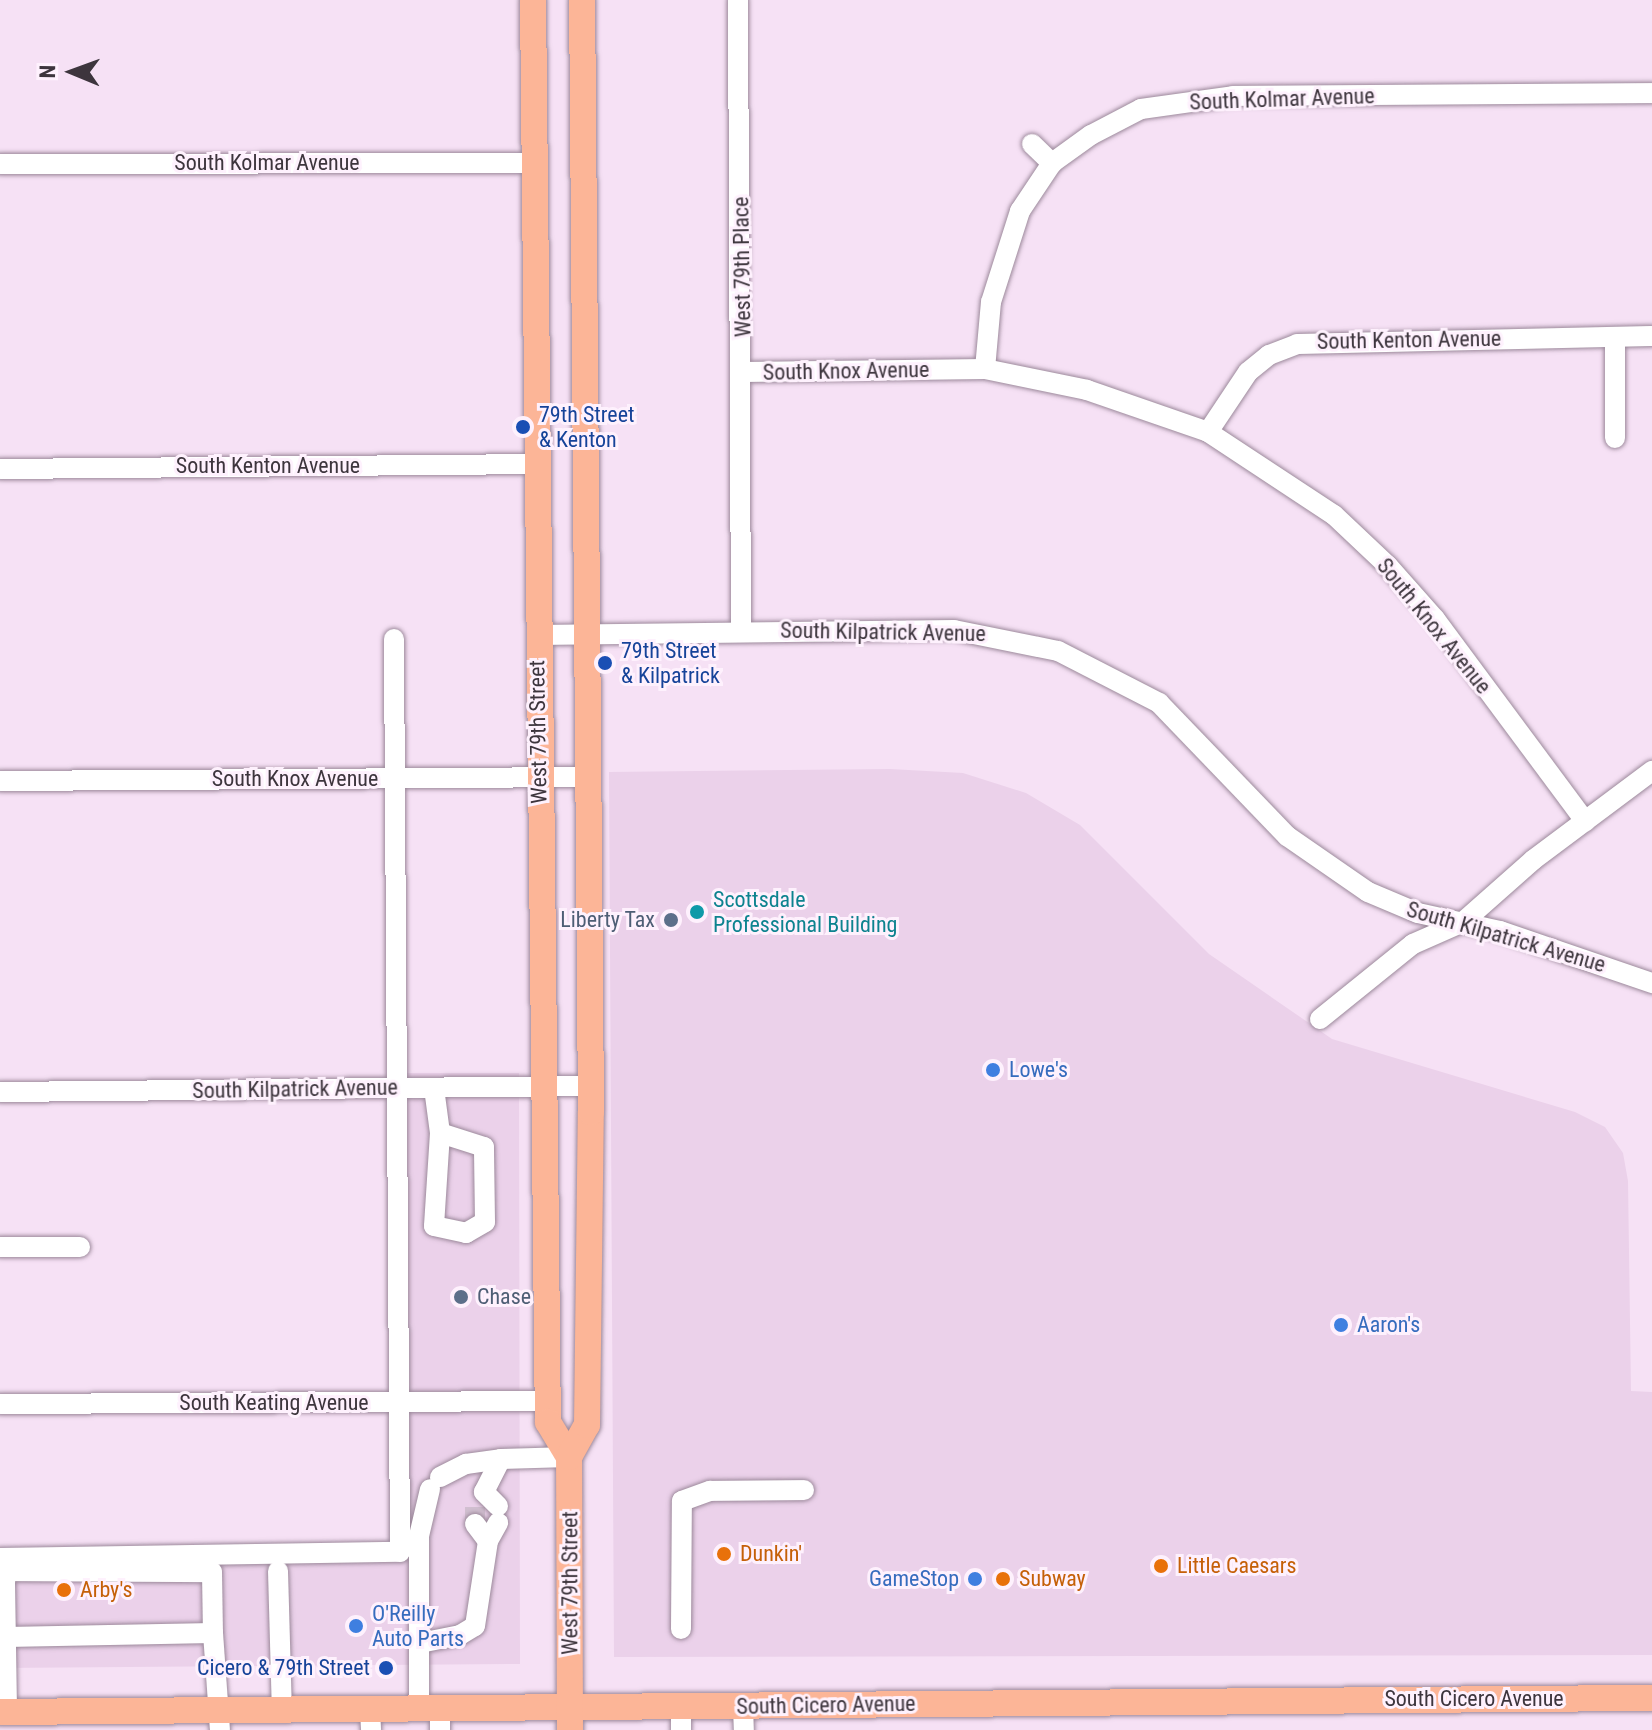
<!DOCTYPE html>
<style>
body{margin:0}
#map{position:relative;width:1652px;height:1730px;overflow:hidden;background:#f6e1f5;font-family:"Roboto Condensed",sans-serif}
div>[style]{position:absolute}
.built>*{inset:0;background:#ebd1ea}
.minor-tunnel>*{height:20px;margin-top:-10px;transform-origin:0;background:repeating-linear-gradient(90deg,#d1bfd0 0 20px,transparent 0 30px)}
.roads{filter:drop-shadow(0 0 2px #9c899b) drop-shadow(0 0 2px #9c899b)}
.minor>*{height:20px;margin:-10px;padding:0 10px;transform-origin:10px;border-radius:10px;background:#fff}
.major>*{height:26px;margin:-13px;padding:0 13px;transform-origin:13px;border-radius:13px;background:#fcb597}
.dots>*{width:22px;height:22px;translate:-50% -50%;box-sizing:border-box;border:4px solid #fef1fd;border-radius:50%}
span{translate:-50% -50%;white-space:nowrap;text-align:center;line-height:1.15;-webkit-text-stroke:6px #fef1fd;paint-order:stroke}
.street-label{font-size:22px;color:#3d353d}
.transit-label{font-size:22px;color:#164399}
.left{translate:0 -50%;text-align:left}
.right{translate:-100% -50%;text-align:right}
.culture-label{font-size:22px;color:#0d838f}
.service-label{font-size:22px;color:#4e5e75}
.shop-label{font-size:22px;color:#366cbe}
.food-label{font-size:22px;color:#c56008}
.north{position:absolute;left:32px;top:32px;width:80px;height:80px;-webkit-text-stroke:6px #fef1fd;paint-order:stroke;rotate:271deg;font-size:22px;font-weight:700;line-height:32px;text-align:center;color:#3d353d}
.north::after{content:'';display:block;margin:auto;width:28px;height:36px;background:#3d353d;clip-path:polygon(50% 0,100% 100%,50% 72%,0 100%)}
</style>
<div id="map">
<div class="built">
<div style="clip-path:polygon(890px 769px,963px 773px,1026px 793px,1080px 825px,1209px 954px,1332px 1039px,1575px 1112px,1605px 1127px,1623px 1153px,1628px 1181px,1631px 1391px,1652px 1392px,1652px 1655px,614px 1657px,609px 772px)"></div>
<div style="clip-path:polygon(387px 1073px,519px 1073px,520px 1664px,0 1668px,0 1550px,390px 1546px)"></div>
</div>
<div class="minor-tunnel">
<div style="left:475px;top:1507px;width:17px;rotate:90deg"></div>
</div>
<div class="roads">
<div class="minor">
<div style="left:738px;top:0;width:629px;rotate:89.73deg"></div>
<div style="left:1032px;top:144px;width:28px;rotate:44deg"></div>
<div style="left:0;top:164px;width:534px;rotate:-0.11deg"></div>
<div style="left:1615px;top:337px;width:101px;rotate:90deg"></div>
<div style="left:985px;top:369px;width:67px;rotate:-84.9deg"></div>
<div style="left:991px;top:302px;width:96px;rotate:-72.3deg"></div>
<div style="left:1020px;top:211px;width:58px;rotate:-56.3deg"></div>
<div style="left:1052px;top:163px;width:48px;rotate:-35.7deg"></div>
<div style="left:1091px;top:135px;width:56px;rotate:-27.5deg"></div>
<div style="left:1141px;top:109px;width:93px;rotate:-8deg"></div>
<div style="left:1233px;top:96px;width:419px;rotate:-0.4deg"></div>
<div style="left:743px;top:372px;width:242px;rotate:-0.7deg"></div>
<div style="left:985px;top:369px;width:104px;rotate:11.6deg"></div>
<div style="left:1087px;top:390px;width:128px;rotate:19.1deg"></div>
<div style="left:1208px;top:432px;width:151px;rotate:33.4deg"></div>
<div style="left:1334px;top:515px;width:74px;rotate:43.4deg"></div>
<div style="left:1388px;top:566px;width:71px;rotate:48.4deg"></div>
<div style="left:1435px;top:619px;width:252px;rotate:53.4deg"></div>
<div style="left:1208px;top:432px;width:72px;rotate:-56.3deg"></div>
<div style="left:1248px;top:372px;width:27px;rotate:-39deg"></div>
<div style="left:1269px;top:355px;width:30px;rotate:-21deg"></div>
<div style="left:1297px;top:344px;width:355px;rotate:-1.3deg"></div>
<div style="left:0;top:469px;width:536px;rotate:-0.53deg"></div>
<div style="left:537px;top:635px;width:417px;rotate:-0.7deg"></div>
<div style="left:954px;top:630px;width:106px;rotate:11.4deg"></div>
<div style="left:1058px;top:651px;width:114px;rotate:27.2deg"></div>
<div style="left:1159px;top:703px;width:185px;rotate:46.1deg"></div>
<div style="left:1287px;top:836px;width:98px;rotate:34.7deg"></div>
<div style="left:1368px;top:892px;width:54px;rotate:22.8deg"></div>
<div style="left:1418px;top:913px;width:84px;rotate:12.4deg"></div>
<div style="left:1500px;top:931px;width:161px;rotate:18.9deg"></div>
<div style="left:0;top:781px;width:590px;rotate:-0.39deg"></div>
<div style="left:1320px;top:1019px;width:119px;rotate:-38.9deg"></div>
<div style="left:1413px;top:944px;width:55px;rotate:-23.7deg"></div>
<div style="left:1463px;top:922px;width:94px;rotate:-41.5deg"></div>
<div style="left:1533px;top:860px;width:149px;rotate:-36.8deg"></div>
<div style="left:434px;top:1088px;width:45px;rotate:82.4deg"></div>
<div style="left:440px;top:1133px;width:93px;rotate:93.7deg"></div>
<div style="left:434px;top:1226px;width:33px;rotate:12deg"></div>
<div style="left:466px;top:1233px;width:22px;rotate:-30deg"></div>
<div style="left:485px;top:1222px;width:75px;rotate:-90.8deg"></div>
<div style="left:484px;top:1147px;width:46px;rotate:-162.3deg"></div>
<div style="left:0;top:1092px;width:591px;rotate:-0.58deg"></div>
<div style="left:0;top:1247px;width:80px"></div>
<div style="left:0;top:1404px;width:548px;rotate:-0.31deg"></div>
<div style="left:440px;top:1477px;width:29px;rotate:-27deg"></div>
<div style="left:466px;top:1464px;width:35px;rotate:-8deg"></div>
<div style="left:498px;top:1506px;width:20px;rotate:-135deg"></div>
<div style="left:484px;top:1492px;width:37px;rotate:-63deg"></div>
<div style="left:501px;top:1459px;width:68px;rotate:-1.7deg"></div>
<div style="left:475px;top:1524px;width:21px;rotate:53deg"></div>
<div style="left:0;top:1558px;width:400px;rotate:-0.9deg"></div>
<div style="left:400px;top:1552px;width:913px;rotate:-90.38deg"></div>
<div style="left:278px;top:1571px;width:140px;rotate:88.4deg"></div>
<div style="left:0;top:1583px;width:5px"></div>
<div style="left:5px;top:1583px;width:129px;rotate:89.1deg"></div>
<div style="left:5px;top:1583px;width:12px;rotate:-85deg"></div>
<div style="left:6px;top:1571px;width:206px;rotate:0.3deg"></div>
<div style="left:212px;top:1572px;width:61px;rotate:89.1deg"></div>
<div style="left:681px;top:1629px;width:128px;rotate:-89.6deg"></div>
<div style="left:682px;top:1501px;width:30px;rotate:-20deg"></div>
<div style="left:710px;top:1491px;width:94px;rotate:-0.6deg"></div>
<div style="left:6px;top:1637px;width:207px;rotate:-1.1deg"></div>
<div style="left:213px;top:1633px;width:97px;rotate:85.9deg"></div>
<div style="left:420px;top:1643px;width:41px;rotate:-11.3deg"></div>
<div style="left:460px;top:1635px;width:17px;rotate:-31deg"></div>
<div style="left:475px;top:1626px;width:86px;rotate:-81.3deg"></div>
<div style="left:488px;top:1541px;width:21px;rotate:-61deg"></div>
<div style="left:743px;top:1706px;width:24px;rotate:88deg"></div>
<div style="left:370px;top:1710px;width:20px;rotate:87deg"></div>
<div style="left:419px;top:1710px;width:174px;rotate:-90deg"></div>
<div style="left:419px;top:1536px;width:48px;rotate:-76.8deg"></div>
<div style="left:440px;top:1730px;width:20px;rotate:-90deg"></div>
<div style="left:681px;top:1730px;width:23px;rotate:-90deg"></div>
</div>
<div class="major">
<div style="left:533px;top:0;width:1422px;rotate:89.4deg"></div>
<div style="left:548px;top:1422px;width:41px;rotate:59deg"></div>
<div style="left:0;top:1712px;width:1652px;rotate:-0.49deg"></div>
<div style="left:570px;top:1730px;width:273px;rotate:-90.2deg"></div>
<div style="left:569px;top:1457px;width:37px;rotate:-61deg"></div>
<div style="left:587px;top:1425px;width:313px;rotate:-89.3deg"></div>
<div style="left:591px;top:1112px;width:1112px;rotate:-90.46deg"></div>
</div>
</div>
<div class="dots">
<div style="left:523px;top:427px;background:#1a4fb4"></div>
<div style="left:605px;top:663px;background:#1a4fb4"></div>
<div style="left:697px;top:912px;background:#0f9aa8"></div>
<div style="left:671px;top:920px;background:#5c6f8a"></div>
<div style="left:993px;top:1070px;background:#3f7fe0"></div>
<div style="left:461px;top:1297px;background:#5c6f8a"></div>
<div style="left:1341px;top:1325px;background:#3f7fe0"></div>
<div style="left:724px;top:1554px;background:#e8710a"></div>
<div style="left:1161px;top:1566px;background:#e8710a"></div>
<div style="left:975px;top:1579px;background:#3f7fe0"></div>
<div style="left:1003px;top:1579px;background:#e8710a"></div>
<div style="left:64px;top:1590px;background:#e8710a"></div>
<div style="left:356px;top:1626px;background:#3f7fe0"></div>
<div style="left:386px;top:1668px;background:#1a4fb4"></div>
</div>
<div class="street-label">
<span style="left:1282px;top:99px;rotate:-2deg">South Kolmar Avenue</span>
<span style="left:267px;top:163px">South Kolmar Avenue</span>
<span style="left:742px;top:267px;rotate:-91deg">West 79th Place</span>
<span style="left:1409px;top:340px;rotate:-1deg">South Kenton Avenue</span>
<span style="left:846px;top:371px;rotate:-1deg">South Knox Avenue</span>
<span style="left:268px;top:466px">South Kenton Avenue</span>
<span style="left:1434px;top:626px;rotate:51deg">South Knox Avenue</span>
<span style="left:883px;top:632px;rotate:1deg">South Kilpatrick Avenue</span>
<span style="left:538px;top:732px;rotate:-91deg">West 79th Street</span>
<span style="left:295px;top:779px">South Knox Avenue</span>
<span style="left:1506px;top:937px;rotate:16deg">South Kilpatrick Avenue</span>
<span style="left:295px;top:1089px;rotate:-1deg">South Kilpatrick Avenue</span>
<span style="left:274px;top:1403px">South Keating Avenue</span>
<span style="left:570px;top:1583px;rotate:-90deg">West 79th Street</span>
<span style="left:1474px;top:1699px">South Cicero Avenue</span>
<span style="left:826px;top:1705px;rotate:-1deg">South Cicero Avenue</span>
</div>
<div class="transit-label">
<span class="left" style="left:539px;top:427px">79th Street<br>&amp; Kenton</span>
<span class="left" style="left:621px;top:663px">79th Street<br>&amp; Kilpatrick</span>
<span class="right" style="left:370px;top:1668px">Cicero &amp; 79th Street</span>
</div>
<div class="culture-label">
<span class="left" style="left:713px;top:912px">Scottsdale<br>Professional Building</span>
</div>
<div class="service-label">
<span class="right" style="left:655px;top:920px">Liberty Tax</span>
<span class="left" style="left:477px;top:1297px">Chase</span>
</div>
<div class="shop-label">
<span class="left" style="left:1009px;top:1070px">Lowe's</span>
<span class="left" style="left:1357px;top:1325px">Aaron's</span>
<span class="right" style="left:959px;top:1579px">GameStop</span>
<span class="left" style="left:372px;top:1626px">O'Reilly<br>Auto Parts</span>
</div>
<div class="food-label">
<span class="left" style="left:740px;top:1554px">Dunkin'</span>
<span class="left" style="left:1177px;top:1566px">Little Caesars</span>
<span class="left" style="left:1019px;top:1579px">Subway</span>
<span class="left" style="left:80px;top:1590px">Arby's</span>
</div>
<div class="north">N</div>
</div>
